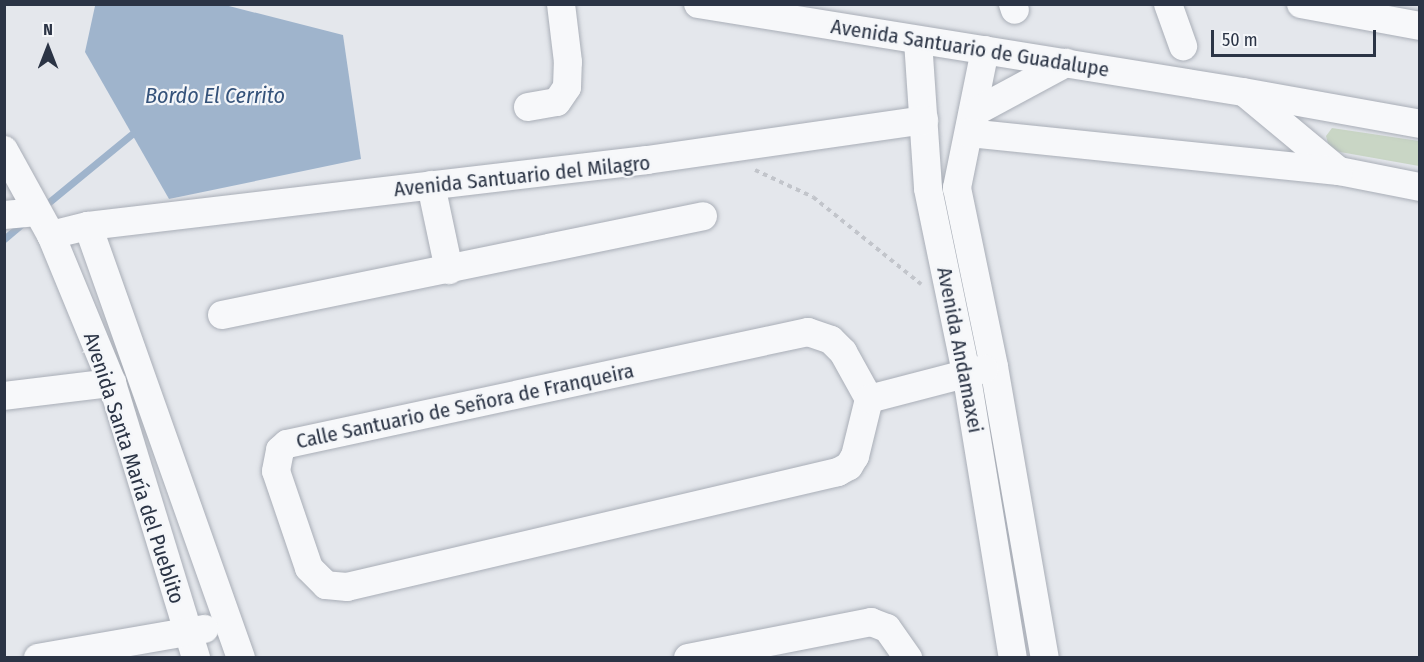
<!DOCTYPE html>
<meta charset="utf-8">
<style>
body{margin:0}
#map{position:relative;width:1424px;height:662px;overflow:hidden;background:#e4e7ec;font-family:"Fira Sans Condensed",sans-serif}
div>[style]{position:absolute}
.green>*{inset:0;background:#c9d6c5}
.water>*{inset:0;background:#9fb4cc}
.stream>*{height:7px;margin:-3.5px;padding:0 3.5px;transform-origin:3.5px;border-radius:3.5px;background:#9fb4cc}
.path>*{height:4px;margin-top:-2px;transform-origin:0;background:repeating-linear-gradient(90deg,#c2c5cb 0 4.5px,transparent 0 9px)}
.roads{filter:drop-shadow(0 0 2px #a9aeb7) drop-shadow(0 0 2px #a9aeb7)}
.minor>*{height:28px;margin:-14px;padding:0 14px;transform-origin:14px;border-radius:14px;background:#f7f8fa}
span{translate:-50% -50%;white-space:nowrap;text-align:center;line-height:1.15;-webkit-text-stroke:4.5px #f4f6f9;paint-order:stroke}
.street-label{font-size:21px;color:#2b3445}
.water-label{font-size:22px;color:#34527a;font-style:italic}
.frame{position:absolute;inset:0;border:6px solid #2b3445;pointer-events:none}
.north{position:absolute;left:18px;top:18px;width:60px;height:60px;-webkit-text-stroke:4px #f4f6f9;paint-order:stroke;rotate:0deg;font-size:16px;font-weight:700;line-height:24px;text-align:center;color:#2b3445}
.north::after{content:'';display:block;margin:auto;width:21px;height:27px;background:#2b3445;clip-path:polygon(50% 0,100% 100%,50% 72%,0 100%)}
.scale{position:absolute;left:1211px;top:30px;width:165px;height:27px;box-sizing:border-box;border:3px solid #2b3445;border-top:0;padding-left:8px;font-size:18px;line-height:21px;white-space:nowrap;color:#2b3445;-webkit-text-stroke:4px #f4f6f9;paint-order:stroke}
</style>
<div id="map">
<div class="green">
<div style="clip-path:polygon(1332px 128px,1419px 141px,1419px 166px,1340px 152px,1329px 147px,1326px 136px)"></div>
</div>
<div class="water">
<div style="clip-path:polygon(106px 5px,225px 5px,343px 35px,361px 159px,169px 199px,85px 52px,95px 6px)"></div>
</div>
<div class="stream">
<div style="left:43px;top:207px;width:115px;rotate:-39.4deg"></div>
<div style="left:4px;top:239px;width:25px;rotate:-40deg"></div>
</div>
<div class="path">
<div style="left:755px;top:170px;width:64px;rotate:25deg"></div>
<div style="left:813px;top:197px;width:139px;rotate:38.9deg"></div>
</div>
<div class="roads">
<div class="minor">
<div style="left:698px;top:4px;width:552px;rotate:9.17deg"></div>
<div style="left:1243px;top:92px;width:180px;rotate:10.2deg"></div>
<div style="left:1013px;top:4px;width:6px;rotate:72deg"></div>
<div style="left:1168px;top:4px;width:45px;rotate:70.3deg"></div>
<div style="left:1301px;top:4px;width:121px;rotate:10.5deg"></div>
<div style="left:918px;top:41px;width:148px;rotate:86.1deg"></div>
<div style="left:928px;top:189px;width:187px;rotate:78.3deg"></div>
<div style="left:966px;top:372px;width:290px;rotate:80.7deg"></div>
<div style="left:985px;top:50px;width:141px;rotate:101.5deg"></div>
<div style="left:957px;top:188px;width:183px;rotate:78.3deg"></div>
<div style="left:994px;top:367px;width:295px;rotate:80.1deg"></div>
<div style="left:1245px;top:93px;width:122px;rotate:39.7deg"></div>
<div style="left:1339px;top:171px;width:83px;rotate:11.2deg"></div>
<div style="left:528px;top:107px;width:29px;rotate:-10deg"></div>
<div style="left:557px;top:102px;width:18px;rotate:-56deg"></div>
<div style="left:567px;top:87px;width:25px;rotate:-88deg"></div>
<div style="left:568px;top:62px;width:58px;rotate:-96.9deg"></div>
<div style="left:973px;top:113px;width:106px;rotate:-28.3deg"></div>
<div style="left:969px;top:133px;width:372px;rotate:5.9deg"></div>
<div style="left:4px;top:150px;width:97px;rotate:61.1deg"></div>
<div style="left:51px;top:235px;width:160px;rotate:67.6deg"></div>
<div style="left:112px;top:383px;width:288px;rotate:73deg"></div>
<div style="left:431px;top:185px;width:87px;rotate:78deg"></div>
<div style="left:4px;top:215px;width:33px;rotate:-5deg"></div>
<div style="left:88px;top:226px;width:458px;rotate:70.5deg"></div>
<div style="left:51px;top:235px;width:38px;rotate:-14deg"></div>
<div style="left:88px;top:226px;width:563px;rotate:-6.73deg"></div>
<div style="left:647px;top:160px;width:280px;rotate:-8.2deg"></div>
<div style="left:222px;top:315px;width:491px;rotate:-11.6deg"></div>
<div style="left:808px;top:332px;width:24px;rotate:19deg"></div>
<div style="left:831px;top:340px;width:17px;rotate:45deg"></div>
<div style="left:843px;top:352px;width:54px;rotate:61deg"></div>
<div style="left:869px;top:399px;width:59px;rotate:103.8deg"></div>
<div style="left:855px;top:456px;width:12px;rotate:121deg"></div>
<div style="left:849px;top:466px;width:13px;rotate:151deg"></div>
<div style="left:838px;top:472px;width:504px;rotate:166.82deg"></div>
<div style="left:347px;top:587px;width:21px;rotate:-175deg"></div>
<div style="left:326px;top:585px;width:24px;rotate:-135deg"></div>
<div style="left:309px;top:568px;width:102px;rotate:-108.8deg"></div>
<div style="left:276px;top:471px;width:21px;rotate:-79deg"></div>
<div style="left:280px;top:450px;width:9px;rotate:-41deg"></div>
<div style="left:287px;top:444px;width:533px;rotate:-12.13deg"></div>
<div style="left:4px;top:396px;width:109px;rotate:-6.9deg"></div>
<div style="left:869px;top:399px;width:119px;rotate:-14.6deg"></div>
<div style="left:38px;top:658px;width:169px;rotate:-9.9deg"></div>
<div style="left:688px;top:658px;width:187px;rotate:-11.1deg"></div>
<div style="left:871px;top:622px;width:17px;rotate:21deg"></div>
<div style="left:887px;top:628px;width:37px;rotate:55deg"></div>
</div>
</div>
<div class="street-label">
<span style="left:970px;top:48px;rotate:9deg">Avenida Santuario de Guadalupe</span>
<span style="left:522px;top:176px;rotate:-6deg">Avenida Santuario del Milagro</span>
<span style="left:960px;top:350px;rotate:79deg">Avenida Andamaxei</span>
<span style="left:465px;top:406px;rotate:-12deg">Calle Santuario de Señora de Franqueira</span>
<span style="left:134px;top:468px;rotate:72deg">Avenida Santa María del Pueblito</span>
</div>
<div class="water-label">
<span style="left:215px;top:96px">Bordo El Cerrito</span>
</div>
<div class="frame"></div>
<div class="north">N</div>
<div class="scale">50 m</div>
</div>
